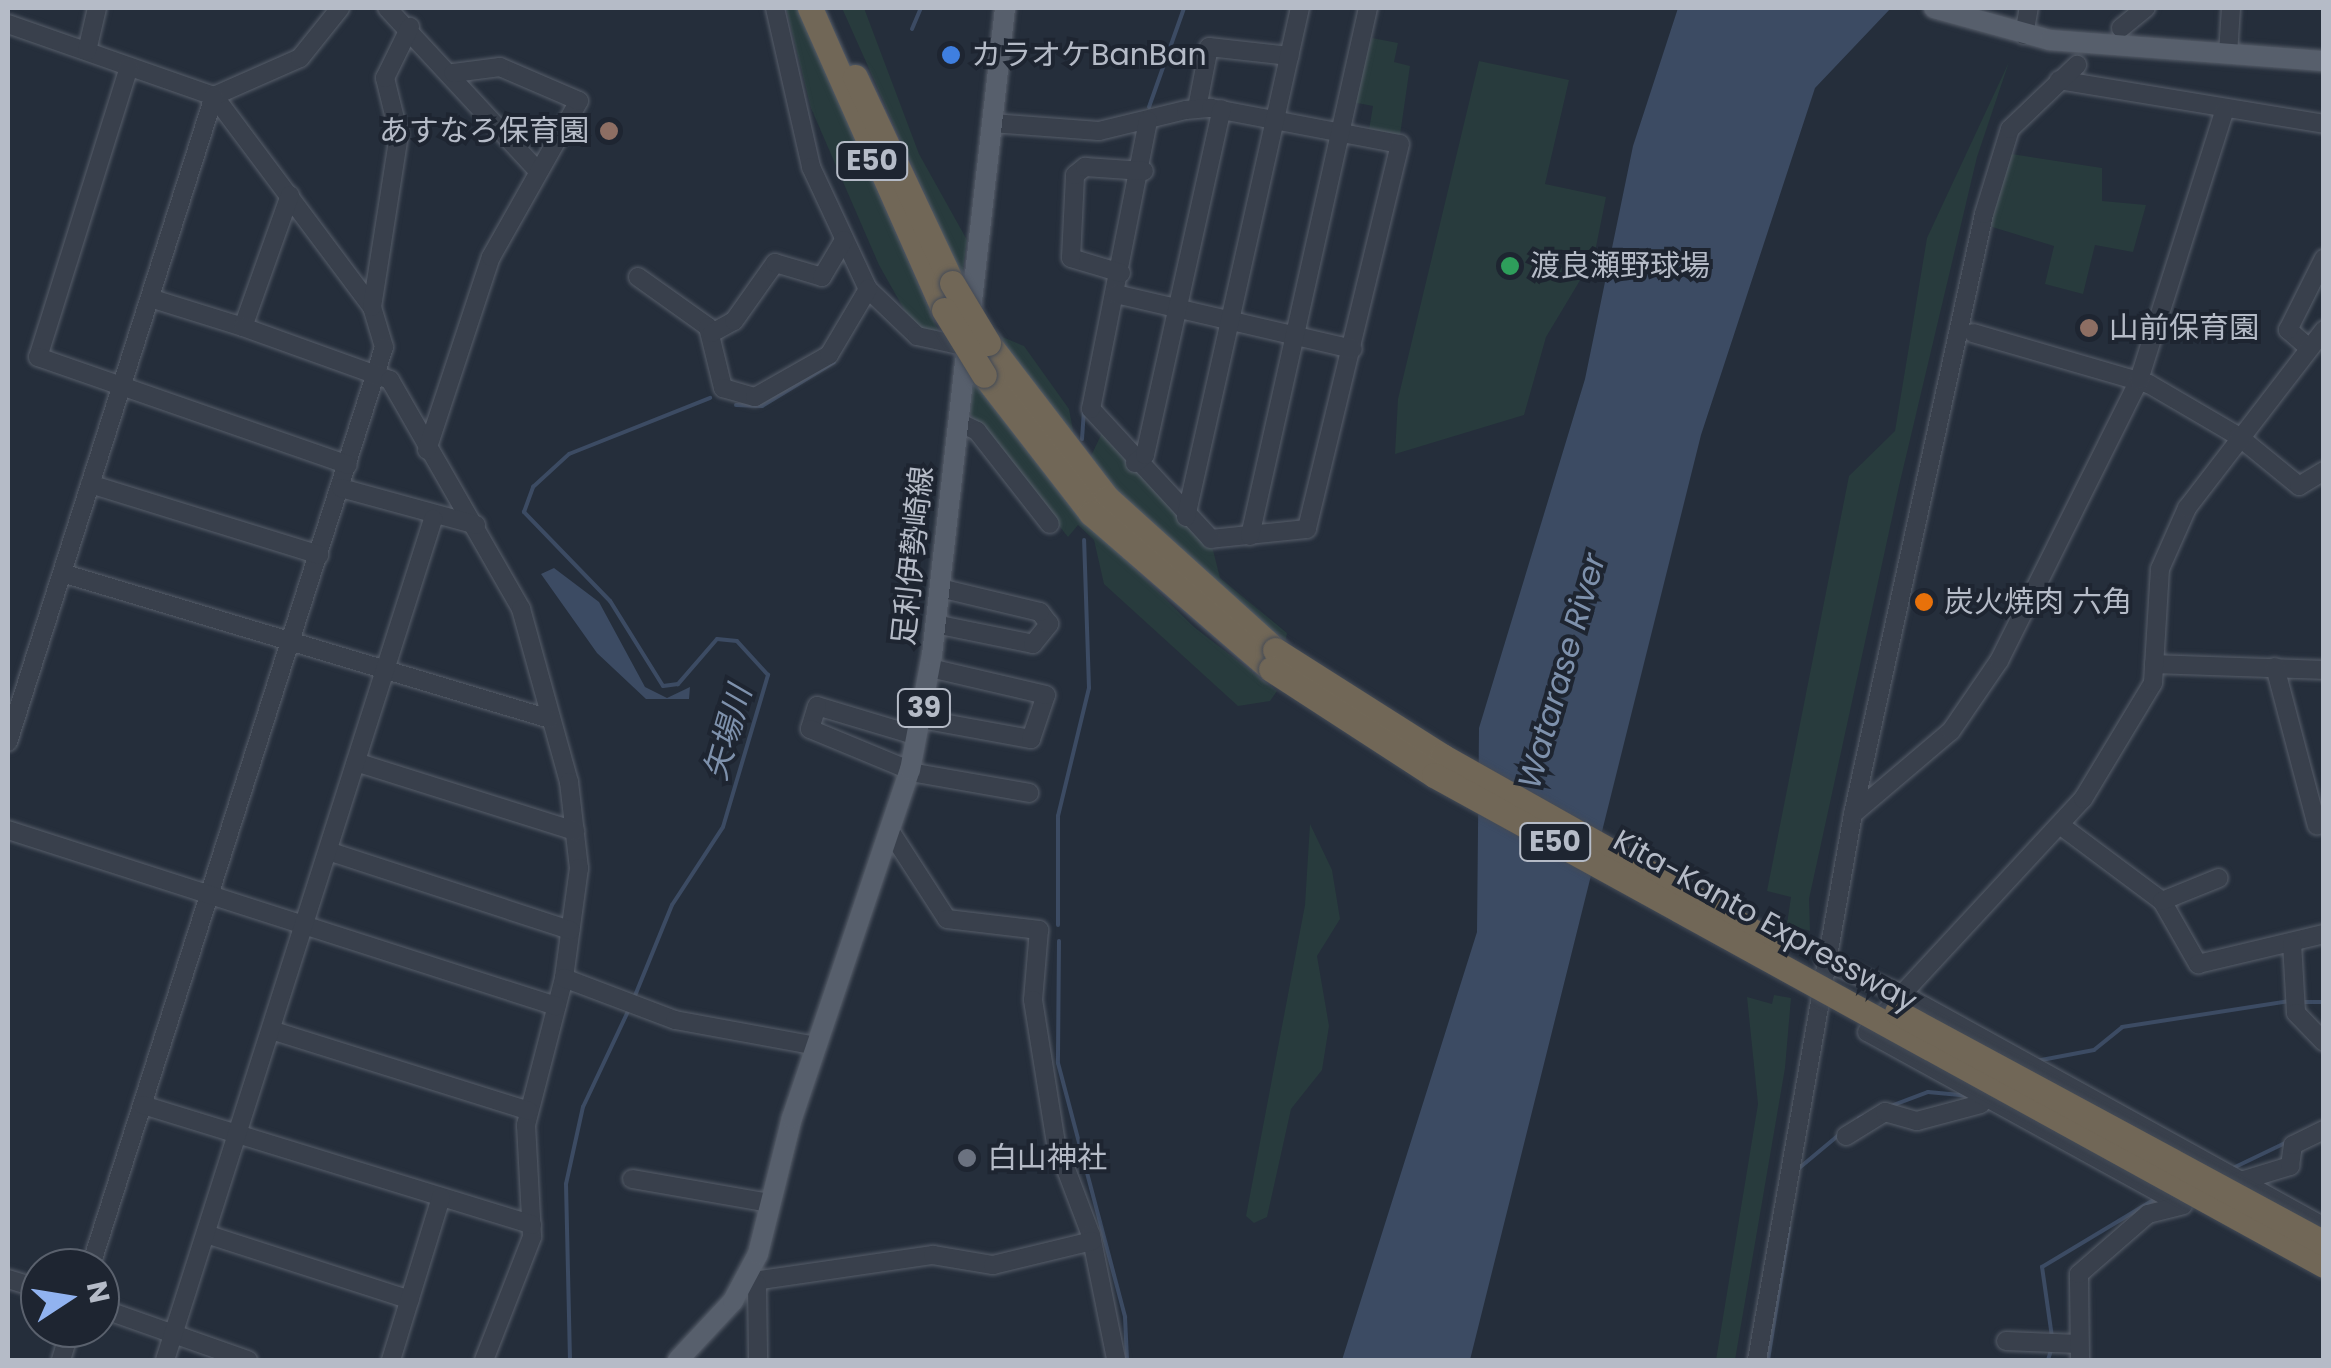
<!DOCTYPE html>
<meta charset="utf-8">
<style>
body{margin:0}
#map{position:relative;width:2331px;height:1368px;overflow:hidden;background:#252e3b;font-family:Poppins,"Noto Sans JP",sans-serif}
div>[style]{position:absolute}
[style*='--x']{left:calc(var(--x)*1px);top:calc(var(--y)*1px);width:calc(var(--w)*1px);rotate:calc(var(--a)*1deg)}
.green>*{inset:0;background:#283b3d}
.water>*{inset:0;background:#3c4b63}
.stream>*{height:4px;margin:-2px;padding:0 2px;transform-origin:2px;border-radius:2px;background:#3c4b63}
.roads{filter:drop-shadow(0 0 2px #575e6a) drop-shadow(0 0 2px #575e6a)}
.minor>*{height:18px;margin:-9px;padding:0 9px;transform-origin:9px;border-radius:9px;background:#39404c}
.major>*{height:20px;margin:-10px;padding:0 10px;transform-origin:10px;border-radius:10px;background:#575f6c}
.highway>*{height:25px;margin:-12.5px;padding:0 12.5px;transform-origin:12.5px;border-radius:12.5px;background:#716757}
.bridges{filter:drop-shadow(0 0 2px #444b57) drop-shadow(0 0 2px #444b57)}
.highway-bridge>*{height:25px;margin:-12.5px;padding:0 12.5px;transform-origin:12.5px;border-radius:12.5px;background:#716757}
.dots>*{width:28px;height:28px;translate:-50% -50%;box-sizing:border-box;border:5px solid #1e2531;border-radius:50%}
span{translate:-50% -50%;white-space:nowrap;text-align:center;line-height:1.15;-webkit-text-stroke:8px #1e2531;paint-order:stroke}
.shield-label span{padding:2px 8px;background:#1e2531;border:2px solid;border-radius:8px;-webkit-text-stroke-width:0}
.shield-label{font-size:28px;color:#b5bbc7;font-weight:700}
.poi-label{font-size:30px;color:#b5bbc7}
.left{translate:0 -50%;text-align:left}
.right{translate:-100% -50%;text-align:right}
.street-label{font-size:30px;color:#b5bbc7}
.water-label{font-size:32px;color:#7e91ac;font-style:italic}
.frame{position:absolute;inset:0;border:10px solid #b5bbc7;pointer-events:none}
.north{position:absolute;left:20px;top:1248px;width:100px;height:100px;box-sizing:border-box;background:#1e2531;border:2px solid #5a616d;border-radius:50%;rotate:78deg;font-size:28px;font-weight:700;line-height:40px;text-align:center;color:#b5bbc7}
.north::after{content:'';display:block;margin:auto;width:35px;height:45px;background:#91b3f0;clip-path:polygon(50% 0,100% 100%,50% 72%,0 100%)}
</style>
<div id="map">
<div class="green">
<i style="clip-path:polygon(786px 8px,797px 8px,938px 330px,924px 333px,910px 320px,879px 265px,811px 108px)"></i>
<i style="clip-path:polygon(842px 8px,864px 8px,919px 154px,967px 240px,962px 277px)"></i>
<i style="clip-path:polygon(1372px 38px,1398px 43px,1394px 62px,1410px 66px,1400px 135px,1369px 130px,1373px 106px,1352px 102px)"></i>
<i style="clip-path:polygon(1479px 61px,1569px 80px,1545px 184px,1606px 197px,1594px 257px,1546px 337px,1524px 415px,1395px 454px,1398px 399px)"></i>
<i style="clip-path:polygon(2009px 62px,1977px 157px,1899px 486px,1809px 899px,1810px 931px,1787px 924px,1791px 897px,1767px 891px,1849px 476px,1895px 431px,1927px 238px)"></i>
<i style="clip-path:polygon(2005px 153px,2102px 168px,2102px 201px,2146px 205px,2133px 252px,2095px 245px,2083px 294px,2045px 284px,2054px 246px,1989px 226px)"></i>
<i style="clip-path:polygon(993px 333px,1024px 346px,1069px 409px,1075px 441px)"></i>
<i style="clip-path:polygon(973px 380px,1069px 504px,1194px 627px,1277px 691px,1270px 701px,1238px 706px,1104px 584px,1094px 540px,1078px 525px,1068px 537px,970px 414px)"></i>
<i style="clip-path:polygon(1102px 433px,1213px 550px,1220px 578px,1287px 633px,1285px 644px,1117px 491px,1090px 458px)"></i>
<i style="clip-path:polygon(1310px 824px,1332px 870px,1340px 919px,1317px 956px,1329px 1026px,1322px 1070px,1291px 1109px,1267px 1217px,1254px 1223px,1246px 1216px,1305px 905px)"></i>
<i style="clip-path:polygon(1774px 995px,1791px 998px,1785px 1068px,1735px 1360px,1716px 1360px,1758px 1104px,1747px 997px,1772px 1004px)"></i>
</div>
<div class="water">
<i style="clip-path:polygon(1678px 8px,1891px 8px,1815px 88px,1701px 435px,1470px 1360px,1342px 1360px,1477px 932px,1479px 728px,1585px 379px,1633px 146px)"></i>
<i style="clip-path:polygon(554px 568px,599px 602px,645px 687px,667px 698px,690px 687px,689px 699px,646px 699px,597px 653px,541px 574px)"></i>
</div>
<div class="stream">
<i style="--x:912;--y:29;--w:23;--a:-67"></i>
<i style="--x:1149;--y:107;--w:105;--a:-70.5"></i>
<i style="--x:736;--y:405;--w:26;--a:2"></i>
<i style="--x:762;--y:406;--w:84;--a:-31.4"></i>
<i style="--x:1082;--y:439;--w:26;--a:-86"></i>
<i style="--x:1058;--y:925;--w:109;--a:-90"></i>
<i style="--x:1058;--y:816;--w:132;--a:-76.4"></i>
<i style="--x:1089;--y:688;--w:148;--a:-91.9"></i>
<i style="--x:1059;--y:941;--w:122;--a:90.5"></i>
<i style="--x:1058;--y:1063;--w:263;--a:75.2"></i>
<i style="--x:1125;--y:1317;--w:43;--a:87.3"></i>
<i style="--x:634;--y:998;--w:100;--a:-67.8"></i>
<i style="--x:672;--y:905;--w:93;--a:-56.8"></i>
<i style="--x:723;--y:827;--w:159;--a:-73.5"></i>
<i style="--x:768;--y:675;--w:46;--a:-132.4"></i>
<i style="--x:737;--y:641;--w:20;--a:-174"></i>
<i style="--x:717;--y:639;--w:60;--a:130.9"></i>
<i style="--x:678;--y:684;--w:15;--a:172"></i>
<i style="--x:663;--y:686;--w:100;--a:-121.9"></i>
<i style="--x:610;--y:601;--w:124;--a:-134"></i>
<i style="--x:524;--y:512;--w:27;--a:-70"></i>
<i style="--x:533;--y:487;--w:49;--a:-42.5"></i>
<i style="--x:569;--y:454;--w:152;--a:-21.7"></i>
<i style="--x:2303;--y:1002;--w:21;--a:0"></i>
<i style="--x:2036;--y:1061;--w:59;--a:-10.7"></i>
<i style="--x:2094;--y:1050;--w:36;--a:-39"></i>
<i style="--x:2122;--y:1027;--w:169;--a:-8.8"></i>
<i style="--x:1859;--y:1118;--w:74;--a:-20.6"></i>
<i style="--x:1928;--y:1092;--w:43;--a:5.3"></i>
<i style="--x:1798;--y:1169;--w:55;--a:-39.8"></i>
<i style="--x:2231;--y:1169;--w:60;--a:-25.7"></i>
<i style="--x:2052;--y:1337;--w:71;--a:-98.1"></i>
<i style="--x:2042;--y:1267;--w:134;--a:-31"></i>
<i style="--x:570;--y:1360;--w:176;--a:-91.3"></i>
<i style="--x:566;--y:1184;--w:79;--a:-77.6"></i>
<i style="--x:583;--y:1107;--w:110;--a:-64.8"></i>
<i style="--x:1768;--y:1360;--w:134;--a:-81"></i>
<i style="--x:2048;--y:1360;--w:14;--a:-73"></i>
</div>
<div class="roads">
<div class="minor">
<i style="--x:387;--y:8;--w:221;--a:47.2"></i>
<i style="--x:775;--y:8;--w:163;--a:77.2"></i>
<i style="--x:811;--y:167;--w:135;--a:65"></i>
<i style="--x:868;--y:289;--w:68;--a:43.8"></i>
<i style="--x:917;--y:336;--w:52;--a:12.2"></i>
<i style="--x:8;--y:24;--w:218;--a:19.3"></i>
<i style="--x:214;--y:96;--w:264;--a:53.2"></i>
<i style="--x:372;--y:307;--w:42;--a:73.3"></i>
<i style="--x:384;--y:347;--w:967;--a:107.7"></i>
<i style="--x:2121;--y:28;--w:32;--a:-39"></i>
<i style="--x:2024;--y:35;--w:27;--a:-80"></i>
<i style="--x:87;--y:51;--w:44;--a:-76.9"></i>
<i style="--x:2228;--y:54;--w:46;--a:-86.3"></i>
<i style="--x:129;--y:67;--w:304;--a:107.4"></i>
<i style="--x:38;--y:357;--w:328;--a:19.2"></i>
<i style="--x:2059;--y:80;--w:269;--a:9.4"></i>
<i style="--x:214;--y:96;--w:94;--a:-23.8"></i>
<i style="--x:300;--y:58;--w:64;--a:-51.3"></i>
<i style="--x:1197;--y:108;--w:62;--a:-78.9"></i>
<i style="--x:1209;--y:47;--w:81;--a:6.4"></i>
<i style="--x:992;--y:123;--w:107;--a:4.3"></i>
<i style="--x:1099;--y:131;--w:89;--a:-13.6"></i>
<i style="--x:1186;--y:110;--w:25;--a:-5"></i>
<i style="--x:1211;--y:108;--w:192;--a:10.8"></i>
<i style="--x:1400;--y:144;--w:396;--a:103.6"></i>
<i style="--x:1307;--y:529;--w:97;--a:174.1"></i>
<i style="--x:1211;--y:539;--w:177;--a:-132.7"></i>
<i style="--x:1091;--y:409;--w:294;--a:-78.8"></i>
<i style="--x:1121;--y:273;--w:52;--a:-163.3"></i>
<i style="--x:1071;--y:258;--w:83;--a:-87.2"></i>
<i style="--x:1075;--y:175;--w:13;--a:-39"></i>
<i style="--x:1085;--y:167;--w:59;--a:3.9"></i>
<i style="--x:638;--y:277;--w:86;--a:35.5"></i>
<i style="--x:708;--y:327;--w:63;--a:76.2"></i>
<i style="--x:723;--y:388;--w:33;--a:16"></i>
<i style="--x:755;--y:397;--w:85;--a:-29.6"></i>
<i style="--x:829;--y:355;--w:77;--a:-59.4"></i>
<i style="--x:1116;--y:294;--w:243;--a:13.1"></i>
<i style="--x:150;--y:298;--w:97;--a:17.3"></i>
<i style="--x:243;--y:327;--w:140;--a:-70.4"></i>
<i style="--x:372;--y:307;--w:174;--a:-81.1"></i>
<i style="--x:399;--y:135;--w:59;--a:-103.8"></i>
<i style="--x:385;--y:78;--w:57;--a:-63.9"></i>
<i style="--x:243;--y:327;--w:156;--a:19.8"></i>
<i style="--x:390;--y:380;--w:264;--a:60.2"></i>
<i style="--x:521;--y:609;--w:180;--a:74.5"></i>
<i style="--x:569;--y:782;--w:87;--a:83.4"></i>
<i style="--x:579;--y:868;--w:111;--a:97.8"></i>
<i style="--x:564;--y:978;--w:152;--a:104.5"></i>
<i style="--x:526;--y:1125;--w:112;--a:86.9"></i>
<i style="--x:532;--y:1237;--w:132;--a:111.3"></i>
<i style="--x:712;--y:333;--w:25;--a:-29"></i>
<i style="--x:734;--y:321;--w:71;--a:-54.7"></i>
<i style="--x:775;--y:263;--w:49;--a:16.6"></i>
<i style="--x:822;--y:277;--w:43;--a:-59.3"></i>
<i style="--x:1973;--y:333;--w:183;--a:16.2"></i>
<i style="--x:2149;--y:384;--w:103;--a:30.3"></i>
<i style="--x:2238;--y:436;--w:79;--a:39.3"></i>
<i style="--x:2299;--y:486;--w:29;--a:-31"></i>
<i style="--x:2309;--y:348;--w:28;--a:-139"></i>
<i style="--x:2288;--y:330;--w:80;--a:-63.4"></i>
<i style="--x:958;--y:422;--w:21;--a:25"></i>
<i style="--x:977;--y:431;--w:118;--a:51.9"></i>
<i style="--x:427;--y:450;--w:203;--a:-71.7"></i>
<i style="--x:491;--y:257;--w:179;--a:-60.6"></i>
<i style="--x:579;--y:101;--w:86;--a:-156.7"></i>
<i style="--x:500;--y:67;--w:47;--a:172.7"></i>
<i style="--x:1135;--y:463;--w:13;--a:-39"></i>
<i style="--x:1145;--y:455;--w:354;--a:-77.5"></i>
<i style="--x:90;--y:484;--w:240;--a:17.2"></i>
<i style="--x:341;--y:488;--w:140;--a:15.3"></i>
<i style="--x:1186;--y:517;--w:522;--a:-77.38"></i>
<i style="--x:1250;--y:536;--w:541;--a:-77.4"></i>
<i style="--x:62;--y:573;--w:509;--a:16.66"></i>
<i style="--x:935;--y:624;--w:100;--a:11.5"></i>
<i style="--x:1033;--y:644;--w:26;--a:-51"></i>
<i style="--x:1049;--y:624;--w:15;--a:-127"></i>
<i style="--x:1040;--y:612;--w:103;--a:-166.5"></i>
<i style="--x:2154;--y:664;--w:170;--a:2"></i>
<i style="--x:2275;--y:667;--w:164;--a:75.2"></i>
<i style="--x:921;--y:719;--w:112;--a:10.3"></i>
<i style="--x:1031;--y:739;--w:46;--a:-71.2"></i>
<i style="--x:1046;--y:695;--w:119;--a:-166.9"></i>
<i style="--x:917;--y:736;--w:104;--a:-163.3"></i>
<i style="--x:817;--y:706;--w:24;--a:107"></i>
<i style="--x:810;--y:729;--w:115;--a:22.5"></i>
<i style="--x:916;--y:773;--w:115;--a:10"></i>
<i style="--x:8;--y:742;--w:678;--a:-72.31"></i>
<i style="--x:356;--y:762;--w:230;--a:17.5"></i>
<i style="--x:1853;--y:814;--w:128;--a:-40.3"></i>
<i style="--x:1951;--y:731;--w:85;--a:-55.6"></i>
<i style="--x:1999;--y:661;--w:314;--a:-63.5"></i>
<i style="--x:2139;--y:380;--w:281;--a:-72.4"></i>
<i style="--x:2064;--y:828;--w:122;--a:36.7"></i>
<i style="--x:2162;--y:901;--w:73;--a:60.3"></i>
<i style="--x:2198;--y:964;--w:130;--a:-13.4"></i>
<i style="--x:8;--y:830;--w:576;--a:17.81"></i>
<i style="--x:892;--y:834;--w:101;--a:57.1"></i>
<i style="--x:947;--y:919;--w:93;--a:6.8"></i>
<i style="--x:1039;--y:930;--w:70;--a:94.9"></i>
<i style="--x:1033;--y:1000;--w:145;--a:80.9"></i>
<i style="--x:1056;--y:1143;--w:98;--a:69.2"></i>
<i style="--x:1091;--y:1235;--w:126;--a:78.6"></i>
<i style="--x:328;--y:851;--w:255;--a:18.1"></i>
<i style="--x:2162;--y:901;--w:61;--a:-22"></i>
<i style="--x:2292;--y:943;--w:70;--a:86.7"></i>
<i style="--x:2296;--y:1013;--w:40;--a:46"></i>
<i style="--x:1825;--y:962;--w:86;--a:22.7"></i>
<i style="--x:1904;--y:995;--w:480;--a:28.9"></i>
<i style="--x:564;--y:978;--w:119;--a:20.7"></i>
<i style="--x:675;--y:1020;--w:144;--a:10.4"></i>
<i style="--x:271;--y:1030;--w:270;--a:17.4"></i>
<i style="--x:143;--y:1105;--w:407;--a:17.1"></i>
<i style="--x:1846;--y:1136;--w:46;--a:-31.6"></i>
<i style="--x:1885;--y:1112;--w:33;--a:16"></i>
<i style="--x:1917;--y:1121;--w:66;--a:-14.9"></i>
<i style="--x:632;--y:1179;--w:140;--a:9.9"></i>
<i style="--x:2234;--y:1183;--w:59;--a:-16.9"></i>
<i style="--x:2290;--y:1166;--w:21;--a:-82"></i>
<i style="--x:2293;--y:1145;--w:34;--a:-26"></i>
<i style="--x:2182;--y:1205;--w:359;--a:-151.2"></i>
<i style="--x:1867;--y:1032;--w:318;--a:-47.2"></i>
<i style="--x:2083;--y:799;--w:135;--a:-58.9"></i>
<i style="--x:2153;--y:683;--w:114;--a:-86.5"></i>
<i style="--x:2160;--y:569;--w:67;--a:-66.1"></i>
<i style="--x:2187;--y:508;--w:225;--a:-52.4"></i>
<i style="--x:206;--y:1234;--w:214;--a:17.9"></i>
<i style="--x:8;--y:1279;--w:34;--a:17"></i>
<i style="--x:747;--y:1282;--w:188;--a:-8.3"></i>
<i style="--x:933;--y:1255;--w:61;--a:9.5"></i>
<i style="--x:993;--y:1265;--w:102;--a:-13.6"></i>
<i style="--x:757;--y:1284;--w:76;--a:89.2"></i>
<i style="--x:100;--y:1308;--w:157;--a:19.4"></i>
<i style="--x:2006;--y:1341;--w:72;--a:2.4"></i>
<i style="--x:61;--y:1360;--w:34;--a:-73"></i>
<i style="--x:165;--y:1360;--w:883;--a:-72.32"></i>
<i style="--x:391;--y:1360;--w:170;--a:-72.9"></i>
<i style="--x:1757;--y:1360;--w:554;--a:-80.03"></i>
<i style="--x:1853;--y:814;--w:614;--a:-77.68"></i>
<i style="--x:1984;--y:214;--w:89;--a:-73"></i>
<i style="--x:2010;--y:129;--w:93;--a:-43.7"></i>
<i style="--x:2080;--y:1360;--w:86;--a:-90.7"></i>
<i style="--x:2079;--y:1274;--w:91;--a:-41"></i>
<i style="--x:2148;--y:1214;--w:36;--a:-14"></i>
</div>
<div class="major">
<i style="--x:1934;--y:8;--w:120;--a:15.4"></i>
<i style="--x:2050;--y:40;--w:275;--a:4.4"></i>
<i style="--x:678;--y:1360;--w:81;--a:-47"></i>
<i style="--x:733;--y:1301;--w:53;--a:-62"></i>
<i style="--x:758;--y:1254;--w:140;--a:-76"></i>
<i style="--x:792;--y:1118;--w:367;--a:-71.3"></i>
<i style="--x:910;--y:770;--w:117;--a:-79.2"></i>
<i style="--x:932;--y:655;--w:651;--a:-83.56"></i>
</div>
<div class="highway">
<i style="--x:810;--y:8;--w:330;--a:66.1"></i>
<i style="--x:855;--y:77;--w:228;--a:64.8"></i>
<i style="--x:988;--y:343;--w:195;--a:52.5"></i>
<i style="--x:1107;--y:498;--w:227;--a:42.1"></i>
<i style="--x:984;--y:375;--w:175;--a:52.2"></i>
<i style="--x:1091;--y:513;--w:238;--a:40.9"></i>
</div>
</div>
<div class="bridges">
<div class="highway-bridge">
<i style="--x:952;--y:283;--w:70;--a:59"></i>
<i style="--x:944;--y:310;--w:76;--a:58.4"></i>
<i style="--x:1275;--y:650;--w:198;--a:32.4"></i>
<i style="--x:1442;--y:756;--w:382;--a:29.4"></i>
<i style="--x:1271;--y:669;--w:194;--a:33"></i>
<i style="--x:1434;--y:775;--w:1016;--a:28.84"></i>
<i style="--x:1897;--y:1012;--w:485;--a:28.4"></i>
</div>
</div>
<div class="dots">
<i style="left:951px;top:55px;background:#3f7fe0"></i>
<i style="left:609px;top:131px;background:#8d6e63"></i>
<i style="left:1510px;top:266px;background:#2e9e5b"></i>
<i style="left:2089px;top:328px;background:#8d6e63"></i>
<i style="left:1924px;top:602px;background:#e8710a"></i>
<i style="left:967px;top:1158px;background:#6b7280"></i>
</div>
<div class="shield-label">
<span style="left:872px;top:161px">E50</span>
<span style="left:924px;top:708px">39</span>
<span style="left:1555px;top:842px">E50</span>
</div>
<div class="poi-label">
<span class="left" style="left:971px;top:55px">カラオケBanBan</span>
<span class="right" style="left:589px;top:131px">あすなろ保育園</span>
<span class="left" style="left:1530px;top:266px">渡良瀬野球場</span>
<span class="left" style="left:2109px;top:328px">山前保育園</span>
<span class="left" style="left:1944px;top:602px">炭火焼肉 六角</span>
<span class="left" style="left:987px;top:1158px">白山神社</span>
</div>
<div class="street-label">
<span style="left:913px;top:556px;rotate:-84deg">足利伊勢崎線</span>
<span style="left:1765px;top:921px;rotate:29deg">Kita-Kanto Expressway</span>
</div>
<div class="water-label">
<span style="left:1562px;top:671px;rotate:-74deg">Watarase River</span>
<span style="left:728px;top:733px;rotate:-74deg">矢場川</span>
</div>
<div class="frame"></div>
<div class="north">N</div>
</div>
